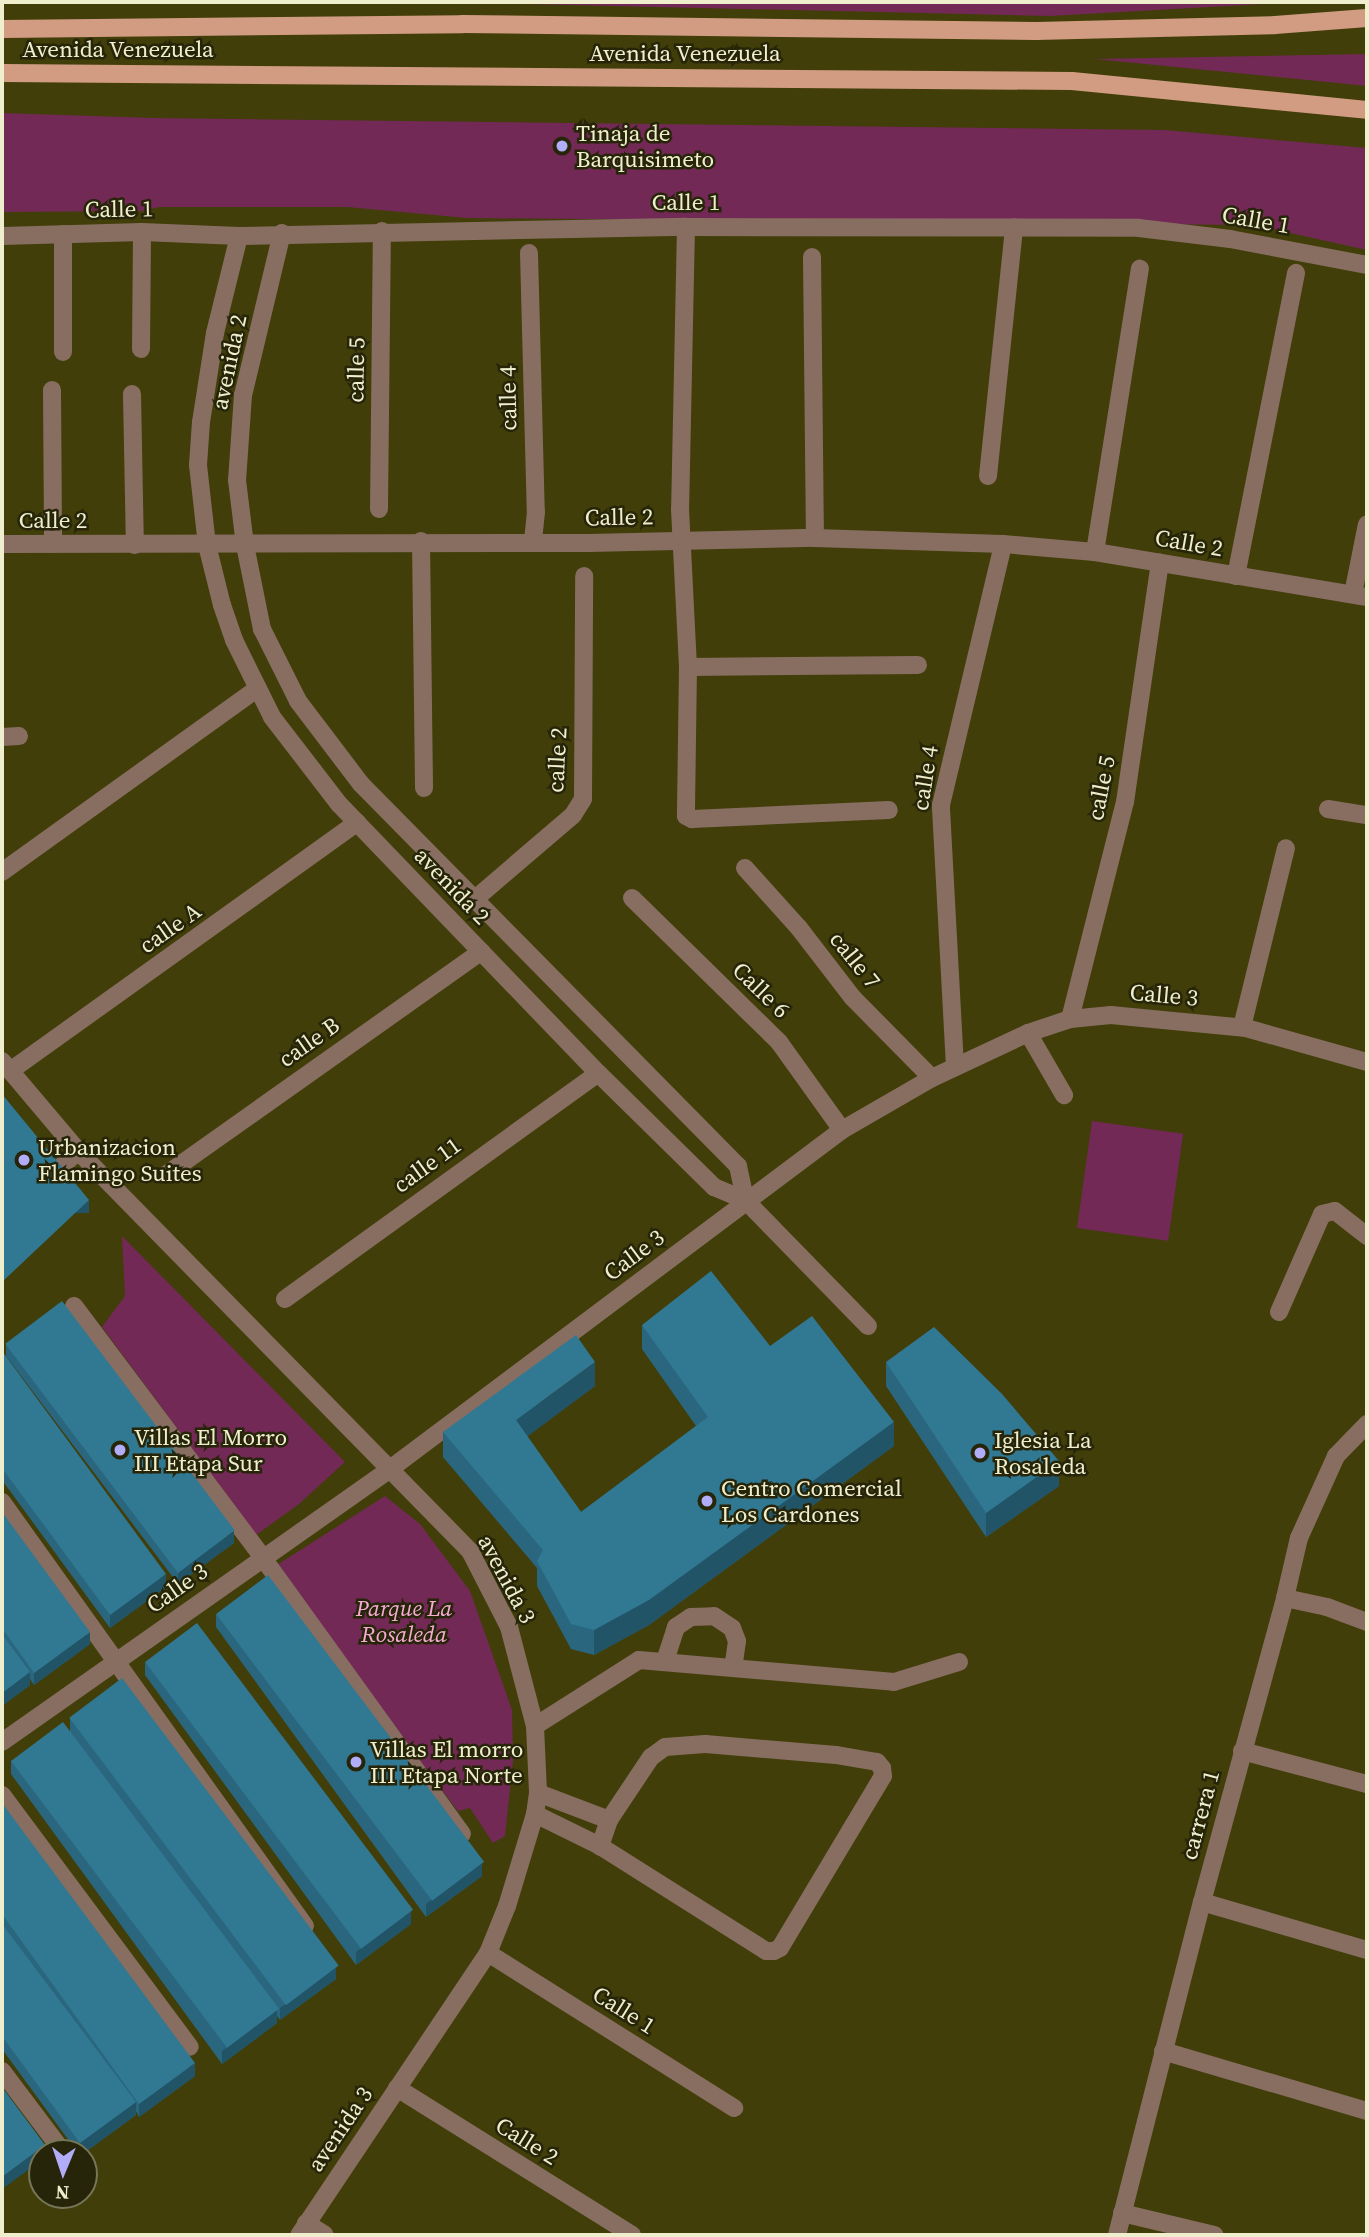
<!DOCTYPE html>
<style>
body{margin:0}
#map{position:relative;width:1369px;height:2237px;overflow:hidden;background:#413e0a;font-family:"Source Serif 4",serif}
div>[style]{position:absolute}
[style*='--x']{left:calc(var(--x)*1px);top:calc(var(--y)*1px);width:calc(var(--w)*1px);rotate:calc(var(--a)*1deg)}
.green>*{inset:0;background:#732955;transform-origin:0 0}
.minor>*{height:18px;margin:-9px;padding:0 9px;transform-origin:9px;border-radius:9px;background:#886e61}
.major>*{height:18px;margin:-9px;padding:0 9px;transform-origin:9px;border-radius:9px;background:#d29c83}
.wall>*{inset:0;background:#2a677e}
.shaded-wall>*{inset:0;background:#225467;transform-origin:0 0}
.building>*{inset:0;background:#317893;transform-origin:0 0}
.dots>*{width:19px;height:19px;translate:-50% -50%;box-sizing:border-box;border:4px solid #262509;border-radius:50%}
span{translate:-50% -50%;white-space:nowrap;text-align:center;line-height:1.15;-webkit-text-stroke:5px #262509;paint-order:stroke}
.street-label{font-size:23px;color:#efefce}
.poi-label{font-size:23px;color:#efefce}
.left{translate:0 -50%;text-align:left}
.park-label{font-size:23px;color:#f6abd3;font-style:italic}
.frame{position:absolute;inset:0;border:4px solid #efefce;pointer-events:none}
.north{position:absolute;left:28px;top:2139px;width:70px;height:70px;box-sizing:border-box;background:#262509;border:2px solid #767658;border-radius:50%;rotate:182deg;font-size:19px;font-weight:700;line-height:28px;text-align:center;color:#efefce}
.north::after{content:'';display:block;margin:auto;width:24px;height:32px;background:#b2adf9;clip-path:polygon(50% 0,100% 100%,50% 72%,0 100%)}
</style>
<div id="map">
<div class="green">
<i style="clip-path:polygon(444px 2px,1300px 2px,1050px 16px)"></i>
<i style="clip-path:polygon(1367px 54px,1367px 86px,1095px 59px)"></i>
<i style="clip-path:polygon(2px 113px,153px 118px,1164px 130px,1367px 148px,1367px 250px,1254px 225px,467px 218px,347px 207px,159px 207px,142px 211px,2px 212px)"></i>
<i style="left:1092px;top:1121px;width:92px;height:108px;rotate:8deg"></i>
<i style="clip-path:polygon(122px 1236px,345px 1462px,299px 1504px,256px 1535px,102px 1327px,125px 1296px)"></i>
<i style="clip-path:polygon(385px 1496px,420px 1524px,470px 1591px,512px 1710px,513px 1761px,505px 1836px,493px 1843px,470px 1808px,458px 1811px,361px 1683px,277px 1565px)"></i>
</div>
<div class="minor">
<i style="--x:686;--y:227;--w:282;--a:91.2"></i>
<i style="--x:680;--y:509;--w:158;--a:87.1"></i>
<i style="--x:688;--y:667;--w:149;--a:90.8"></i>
<i style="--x:686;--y:816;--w:7;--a:27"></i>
<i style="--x:692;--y:819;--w:197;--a:-2.6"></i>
<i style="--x:282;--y:233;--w:167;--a:103.5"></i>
<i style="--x:243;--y:395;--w:85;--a:94"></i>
<i style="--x:237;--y:480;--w:65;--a:83"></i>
<i style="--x:245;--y:545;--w:86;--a:78.6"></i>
<i style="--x:262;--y:629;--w:80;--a:63.4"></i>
<i style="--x:298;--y:701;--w:104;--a:52.8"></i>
<i style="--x:361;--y:784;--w:537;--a:45.38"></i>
<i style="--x:738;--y:1166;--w:35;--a:78"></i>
<i style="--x:745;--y:1200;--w:176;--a:45.7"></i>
<i style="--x:63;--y:234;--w:118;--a:90"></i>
<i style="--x:2;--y:236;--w:140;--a:-1.6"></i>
<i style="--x:142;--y:232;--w:97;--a:2.4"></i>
<i style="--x:239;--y:236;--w:447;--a:-1.2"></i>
<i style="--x:686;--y:227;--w:453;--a:0.1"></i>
<i style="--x:1139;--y:228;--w:92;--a:6.9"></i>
<i style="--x:1230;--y:239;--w:139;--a:10.7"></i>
<i style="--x:239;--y:236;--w:100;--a:103.9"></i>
<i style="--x:215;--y:333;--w:90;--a:98.9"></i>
<i style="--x:201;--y:422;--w:43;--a:94"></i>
<i style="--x:198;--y:465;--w:81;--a:83.6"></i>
<i style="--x:207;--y:545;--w:62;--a:76"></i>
<i style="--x:222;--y:605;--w:37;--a:71"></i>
<i style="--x:234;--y:640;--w:86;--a:63.7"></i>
<i style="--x:272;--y:717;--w:110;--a:52.4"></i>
<i style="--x:339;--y:804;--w:373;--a:46.1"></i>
<i style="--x:598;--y:1073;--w:163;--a:44.5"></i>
<i style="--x:714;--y:1187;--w:34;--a:23"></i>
<i style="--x:529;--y:253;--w:259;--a:88.5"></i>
<i style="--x:536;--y:512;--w:31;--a:96"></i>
<i style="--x:812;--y:257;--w:281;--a:89.4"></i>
<i style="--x:141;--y:349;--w:117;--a:-89.5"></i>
<i style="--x:52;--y:390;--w:154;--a:89.6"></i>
<i style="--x:132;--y:394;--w:151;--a:88.9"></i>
<i style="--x:988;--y:476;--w:250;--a:-84"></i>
<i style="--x:379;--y:509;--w:278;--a:-89.4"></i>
<i style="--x:421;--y:541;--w:247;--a:89.3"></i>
<i style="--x:2;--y:544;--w:587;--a:-0.1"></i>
<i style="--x:589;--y:543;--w:226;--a:-1.3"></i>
<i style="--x:815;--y:538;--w:188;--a:1.8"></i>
<i style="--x:1003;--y:544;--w:92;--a:5"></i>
<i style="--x:1095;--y:552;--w:276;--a:9.4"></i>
<i style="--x:1095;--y:552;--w:287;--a:-81"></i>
<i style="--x:1236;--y:576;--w:309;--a:-78.8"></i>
<i style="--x:1353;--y:594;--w:71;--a:-78.7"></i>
<i style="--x:688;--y:667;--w:230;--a:-0.5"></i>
<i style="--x:2;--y:737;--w:17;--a:-3"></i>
<i style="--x:1328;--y:809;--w:39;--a:9"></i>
<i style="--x:745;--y:868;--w:81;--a:48"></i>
<i style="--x:799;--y:928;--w:88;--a:52.4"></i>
<i style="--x:853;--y:998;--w:112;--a:45.4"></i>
<i style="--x:2;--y:872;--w:315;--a:-35.7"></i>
<i style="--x:632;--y:898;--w:206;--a:44.4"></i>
<i style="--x:779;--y:1042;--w:108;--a:54.4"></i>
<i style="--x:475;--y:899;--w:129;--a:-40.6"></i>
<i style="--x:573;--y:815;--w:19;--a:-58"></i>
<i style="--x:583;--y:799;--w:223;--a:-89.7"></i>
<i style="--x:1070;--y:1019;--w:224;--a:-75.8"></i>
<i style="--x:1125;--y:802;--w:242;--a:-81.7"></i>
<i style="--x:1242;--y:1027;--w:184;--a:-76.2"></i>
<i style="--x:1028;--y:1033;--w:72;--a:59.9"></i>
<i style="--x:2;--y:1061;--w:118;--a:49.8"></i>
<i style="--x:78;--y:1151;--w:560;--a:45.58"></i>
<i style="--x:470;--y:1551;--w:85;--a:62.8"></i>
<i style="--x:509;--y:1627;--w:102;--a:75.3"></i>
<i style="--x:535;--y:1726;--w:67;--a:87.4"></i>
<i style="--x:538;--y:1793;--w:21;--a:98"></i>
<i style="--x:535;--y:1814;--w:96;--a:106.9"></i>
<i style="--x:507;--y:1906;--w:51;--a:112"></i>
<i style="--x:488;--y:1953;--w:339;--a:123.8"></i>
<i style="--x:955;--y:1067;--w:262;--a:-93.1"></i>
<i style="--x:941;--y:805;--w:268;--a:-76.6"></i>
<i style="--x:10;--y:1071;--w:427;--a:-35.6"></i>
<i style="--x:167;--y:1174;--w:385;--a:-35.3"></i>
<i style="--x:46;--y:1181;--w:44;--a:-43.2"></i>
<i style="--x:285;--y:1299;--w:386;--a:-35.8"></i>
<i style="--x:74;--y:1306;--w:315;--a:53.1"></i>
<i style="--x:263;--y:1558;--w:340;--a:54.2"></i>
<i style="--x:1279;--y:1312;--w:107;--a:-66.3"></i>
<i style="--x:1322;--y:1214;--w:13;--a:-13"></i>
<i style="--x:1335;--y:1211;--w:41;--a:38"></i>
<i style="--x:2;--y:1502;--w:521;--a:54.45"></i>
<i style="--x:1285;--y:1598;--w:43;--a:12.1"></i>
<i style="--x:1327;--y:1607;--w:43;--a:20.6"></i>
<i style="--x:665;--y:1661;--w:36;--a:-72"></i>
<i style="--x:676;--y:1627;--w:18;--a:-34"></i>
<i style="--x:691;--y:1617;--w:23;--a:-2"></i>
<i style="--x:714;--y:1616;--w:22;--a:34"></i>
<i style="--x:732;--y:1628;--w:14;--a:69"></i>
<i style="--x:737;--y:1641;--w:27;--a:98"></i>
<i style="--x:535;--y:1726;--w:123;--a:-32.4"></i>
<i style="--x:639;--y:1660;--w:256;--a:4.9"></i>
<i style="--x:894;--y:1682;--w:68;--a:-17.1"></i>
<i style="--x:2;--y:1742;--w:474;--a:-35.1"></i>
<i style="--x:390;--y:1469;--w:565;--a:-36.87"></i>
<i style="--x:842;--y:1130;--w:104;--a:-30"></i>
<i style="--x:932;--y:1078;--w:106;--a:-25.1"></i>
<i style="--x:1028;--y:1033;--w:44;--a:-18.4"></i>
<i style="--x:1070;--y:1019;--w:41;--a:-5.6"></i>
<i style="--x:1111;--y:1015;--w:136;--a:5.5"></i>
<i style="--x:1246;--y:1028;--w:126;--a:15.7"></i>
<i style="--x:1242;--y:1751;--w:129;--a:14.8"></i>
<i style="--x:538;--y:1793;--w:76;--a:20.8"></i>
<i style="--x:2;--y:1795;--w:314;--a:53.3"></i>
<i style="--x:535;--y:1814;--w:72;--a:26.2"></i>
<i style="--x:600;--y:1846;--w:196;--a:32.3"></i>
<i style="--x:766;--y:1951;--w:8;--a:0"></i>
<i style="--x:774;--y:1951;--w:7;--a:-27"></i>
<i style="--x:780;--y:1948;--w:200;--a:-59.1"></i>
<i style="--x:883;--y:1776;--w:8;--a:-97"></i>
<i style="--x:882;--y:1768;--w:8;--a:-130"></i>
<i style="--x:877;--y:1762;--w:42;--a:-170.3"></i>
<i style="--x:836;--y:1755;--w:131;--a:-175.2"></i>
<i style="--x:705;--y:1744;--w:40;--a:175.7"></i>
<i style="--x:665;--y:1747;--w:17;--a:144"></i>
<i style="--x:651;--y:1757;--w:76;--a:123.7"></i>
<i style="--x:609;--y:1820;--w:28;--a:109"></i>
<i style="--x:1202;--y:1902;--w:172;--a:16.2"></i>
<i style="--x:488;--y:1953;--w:291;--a:32.2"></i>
<i style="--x:1163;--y:2051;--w:213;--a:16.4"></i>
<i style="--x:2;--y:2071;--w:91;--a:53"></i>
<i style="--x:397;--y:2088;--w:277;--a:32"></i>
<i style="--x:1122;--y:2213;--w:95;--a:13.4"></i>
<i style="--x:306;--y:2223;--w:22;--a:32"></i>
<i style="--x:1117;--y:2235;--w:344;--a:-75.7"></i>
<i style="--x:1202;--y:1902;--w:315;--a:-74.7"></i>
<i style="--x:1285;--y:1598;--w:62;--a:-76.9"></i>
<i style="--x:1299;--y:1538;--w:90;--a:-65.7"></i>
<i style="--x:1336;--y:1456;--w:45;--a:-45.9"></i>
</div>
<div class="major">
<i style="--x:2;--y:29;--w:460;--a:-0.6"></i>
<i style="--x:462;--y:24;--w:574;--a:0.7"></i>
<i style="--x:1036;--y:31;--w:239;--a:-1.4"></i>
<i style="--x:1275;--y:25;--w:92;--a:-4.4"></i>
<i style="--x:2;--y:73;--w:1070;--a:0.43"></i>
<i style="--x:1072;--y:81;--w:296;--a:5.6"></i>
</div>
<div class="wall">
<i style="clip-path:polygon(642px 1325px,770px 1346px,894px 1446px,649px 1625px,594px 1655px,571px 1649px,537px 1586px,537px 1568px,443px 1457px,443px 1432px,595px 1386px,527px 1436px,581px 1512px,696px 1426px,642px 1349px)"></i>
<i style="clip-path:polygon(6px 1344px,234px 1543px,178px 1584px,6px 1356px)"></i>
<i style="clip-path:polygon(2px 1351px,166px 1587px,110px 1628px,2px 1480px)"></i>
<i style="clip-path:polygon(886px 1362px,1059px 1486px,986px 1537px,886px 1386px)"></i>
<i style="clip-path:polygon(2px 1512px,90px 1644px,34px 1685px,30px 1679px,30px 1685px,2px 1706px)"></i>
<i style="clip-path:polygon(216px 1614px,482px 1876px,426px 1917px,216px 1627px)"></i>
<i style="clip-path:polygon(145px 1662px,411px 1924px,356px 1965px,145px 1675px)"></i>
<i style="clip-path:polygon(70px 1718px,336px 1979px,280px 2020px,277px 2016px,277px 2023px,222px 2064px,11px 1774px,11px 1761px,70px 1731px)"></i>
<i style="clip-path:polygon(2px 1803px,195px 2076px,139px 2117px,136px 2111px,136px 2115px,84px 2153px,78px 2153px,2px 2049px)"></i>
</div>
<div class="shaded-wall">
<i style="left:89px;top:1200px;width:13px;height:120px;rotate:90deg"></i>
<i style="clip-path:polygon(595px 1362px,595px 1386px,516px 1445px,516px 1420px)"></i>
<i style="clip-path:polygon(894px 1422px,894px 1446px,649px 1625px,594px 1655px,594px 1630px)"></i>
<i style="clip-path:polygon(1059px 1461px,1059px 1486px,986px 1537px,986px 1513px)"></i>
<i style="clip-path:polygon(234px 1531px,234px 1543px,178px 1584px,178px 1571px)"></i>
<i style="clip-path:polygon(166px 1574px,166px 1587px,110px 1628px,110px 1615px)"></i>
<i style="clip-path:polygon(90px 1632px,90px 1644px,34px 1685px,34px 1673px)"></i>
<i style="clip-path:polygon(30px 1672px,30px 1685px,2px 1706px,2px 1693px)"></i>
<i style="clip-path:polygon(482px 1863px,482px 1876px,426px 1917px,426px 1904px)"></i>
<i style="clip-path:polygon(411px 1911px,411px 1924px,356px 1965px,356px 1952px)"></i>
<i style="clip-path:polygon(336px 1967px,336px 1979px,280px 2020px,280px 2008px)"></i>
<i style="clip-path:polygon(277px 2010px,277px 2023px,222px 2064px,222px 2051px)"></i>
<i style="clip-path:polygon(195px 2063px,195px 2076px,139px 2117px,139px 2104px)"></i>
<i style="clip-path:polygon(136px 2102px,136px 2115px,84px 2153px,80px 2153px,80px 2143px)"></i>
<i style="clip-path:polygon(45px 2145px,45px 2153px,42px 2153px,42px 2160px,2px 2189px,2px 2177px)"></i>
</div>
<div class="building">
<i style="clip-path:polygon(2px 1094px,89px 1200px,2px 1282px)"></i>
<i style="clip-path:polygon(711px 1271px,770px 1346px,812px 1316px,894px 1422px,649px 1600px,594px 1630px,571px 1624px,537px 1561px,543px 1550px,443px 1432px,576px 1335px,595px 1362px,516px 1420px,581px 1512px,708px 1417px,642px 1325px)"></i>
<i style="left:62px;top:1301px;width:287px;height:71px;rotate:53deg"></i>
<i style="clip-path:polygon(934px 1327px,1002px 1394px,1059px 1461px,986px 1513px,886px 1362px)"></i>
<i style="clip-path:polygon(2px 1351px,166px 1574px,110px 1615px,2px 1468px)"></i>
<i style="clip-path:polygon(2px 1512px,90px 1632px,34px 1673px,2px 1628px)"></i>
<i style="left:268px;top:1575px;width:359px;height:65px;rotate:53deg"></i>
<i style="left:197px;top:1623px;width:359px;height:65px;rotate:53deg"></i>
<i style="clip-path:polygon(2px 1634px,30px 1672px,2px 1693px)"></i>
<i style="left:122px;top:1678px;width:360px;height:66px;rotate:53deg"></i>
<i style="left:63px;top:1722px;width:359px;height:65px;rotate:53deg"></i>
<i style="clip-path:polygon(2px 1803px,195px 2063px,139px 2104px,2px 1914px)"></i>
<i style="clip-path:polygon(2px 1924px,136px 2102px,80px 2143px,2px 2036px)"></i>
<i style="clip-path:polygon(2px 2087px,45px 2145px,2px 2177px)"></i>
</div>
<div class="dots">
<i style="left:562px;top:146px;background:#b2adf9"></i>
<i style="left:24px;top:1160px;background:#b2adf9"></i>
<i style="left:120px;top:1450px;background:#b2adf9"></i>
<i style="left:980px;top:1453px;background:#b2adf9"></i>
<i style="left:707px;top:1501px;background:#b2adf9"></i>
<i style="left:356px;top:1762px;background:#b2adf9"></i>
</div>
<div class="street-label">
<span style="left:118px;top:49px">Avenida Venezuela</span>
<span style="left:685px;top:53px">Avenida Venezuela</span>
<span style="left:686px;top:202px">Calle 1</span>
<span style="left:119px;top:209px;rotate:-1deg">Calle 1</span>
<span style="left:1256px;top:220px;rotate:10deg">Calle 1</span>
<span style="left:229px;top:362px;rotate:-78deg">avenida 2</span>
<span style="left:356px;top:370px;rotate:-89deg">calle 5</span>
<span style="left:508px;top:398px;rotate:-91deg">calle 4</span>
<span style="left:619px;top:517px;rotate:-1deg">Calle 2</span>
<span style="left:53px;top:520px">Calle 2</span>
<span style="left:1189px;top:543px;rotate:10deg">Calle 2</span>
<span style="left:557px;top:760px;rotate:-87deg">calle 2</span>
<span style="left:925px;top:778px;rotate:-81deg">calle 4</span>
<span style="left:1101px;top:788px;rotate:-79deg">calle 5</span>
<span style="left:452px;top:886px;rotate:46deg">avenida 2</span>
<span style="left:170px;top:928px;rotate:-35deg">calle A</span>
<span style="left:855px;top:960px;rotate:51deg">calle 7</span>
<span style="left:761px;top:990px;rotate:44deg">Calle 6</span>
<span style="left:1164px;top:995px;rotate:5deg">Calle 3</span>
<span style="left:309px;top:1042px;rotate:-35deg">calle B</span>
<span style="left:427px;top:1165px;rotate:-36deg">calle 11</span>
<span style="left:634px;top:1255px;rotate:-37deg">Calle 3</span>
<span style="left:507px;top:1579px;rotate:62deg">avenida 3</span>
<span style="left:177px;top:1588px;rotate:-35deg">Calle 3</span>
<span style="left:1200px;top:1815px;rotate:-75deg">carrera 1</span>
<span style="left:624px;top:2010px;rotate:32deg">Calle 1</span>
<span style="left:340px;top:2129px;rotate:-56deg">avenida 3</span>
<span style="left:527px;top:2141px;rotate:32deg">Calle 2</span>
</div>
<div class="poi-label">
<span class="left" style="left:576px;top:146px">Tinaja de<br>Barquisimeto</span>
<span class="left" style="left:38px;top:1160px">Urbanizacion<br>Flamingo Suites</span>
<span class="left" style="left:134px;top:1450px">Villas El Morro<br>III Etapa Sur</span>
<span class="left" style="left:994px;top:1453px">Iglesia La<br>Rosaleda</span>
<span class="left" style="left:721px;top:1501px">Centro Comercial<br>Los Cardones</span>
<span class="left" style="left:370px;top:1762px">Villas El morro<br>III Etapa Norte</span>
</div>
<div class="park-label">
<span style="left:404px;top:1621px">Parque La<br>Rosaleda</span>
</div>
<div class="frame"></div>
<div class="north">N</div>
</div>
